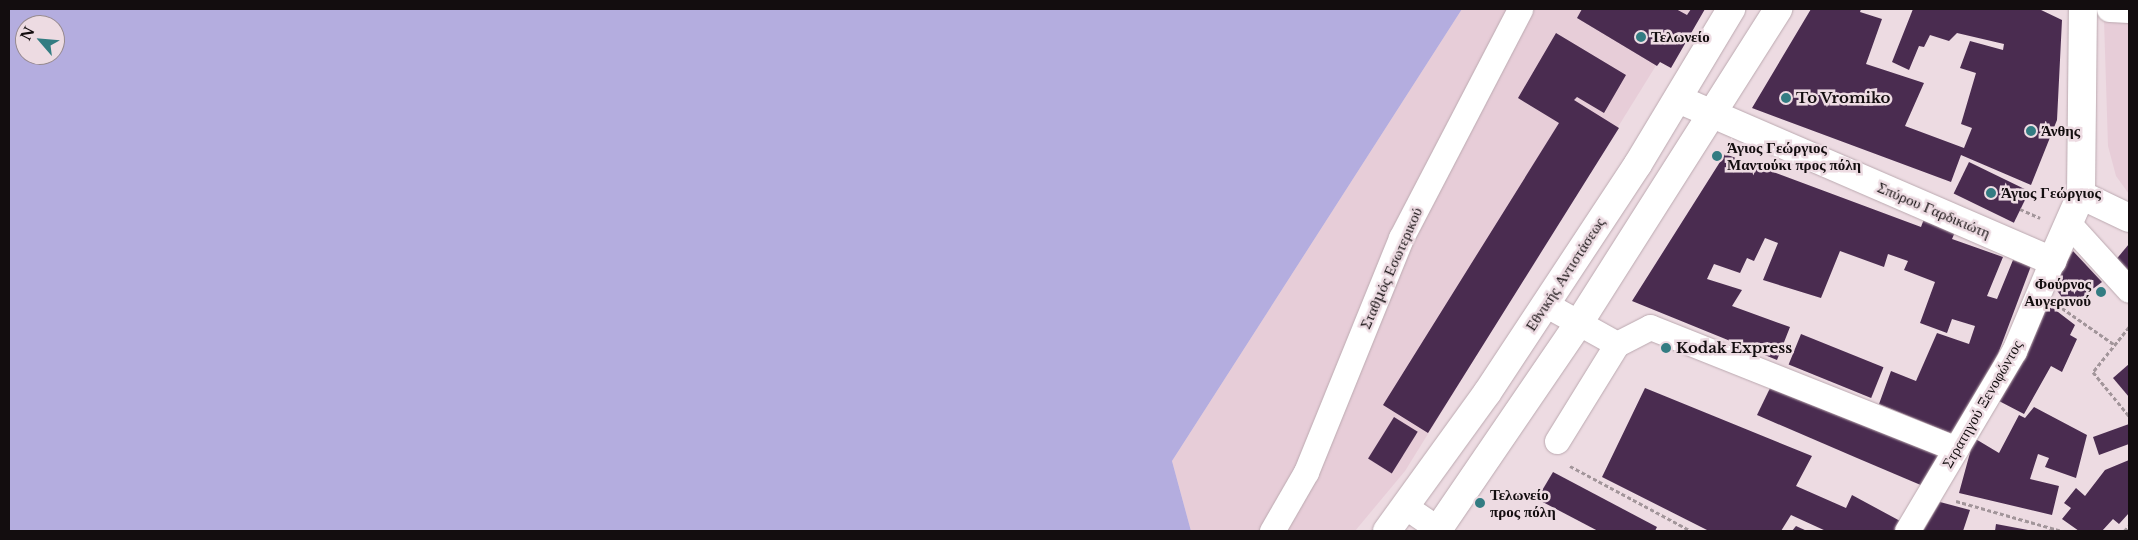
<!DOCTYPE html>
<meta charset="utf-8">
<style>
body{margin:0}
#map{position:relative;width:2138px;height:540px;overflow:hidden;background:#eddbe2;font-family:"Libre Baskerville",serif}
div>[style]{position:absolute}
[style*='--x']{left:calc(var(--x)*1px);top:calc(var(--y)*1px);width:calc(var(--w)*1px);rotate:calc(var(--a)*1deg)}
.built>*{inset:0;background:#e7cdd8}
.water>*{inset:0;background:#b4addf}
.building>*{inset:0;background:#4a2c50;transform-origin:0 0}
.path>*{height:3px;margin-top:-1.5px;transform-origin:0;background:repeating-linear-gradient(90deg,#a2959a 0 4px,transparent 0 6.5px)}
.roads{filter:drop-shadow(0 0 1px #bba9b0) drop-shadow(0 0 1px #bba9b0)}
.street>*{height:25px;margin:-12.5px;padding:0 12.5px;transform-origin:12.5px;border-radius:12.5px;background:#fff}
.secondary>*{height:28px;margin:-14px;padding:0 14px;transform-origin:14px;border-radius:14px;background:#fff}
.dots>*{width:14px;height:14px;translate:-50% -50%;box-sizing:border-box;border:2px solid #eddbe2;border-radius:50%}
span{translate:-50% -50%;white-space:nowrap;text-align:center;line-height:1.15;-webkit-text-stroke:5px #eddbe2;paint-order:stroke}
.poi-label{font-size:15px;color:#130d0f;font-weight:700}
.left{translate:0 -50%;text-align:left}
.right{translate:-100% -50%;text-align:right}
.street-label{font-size:15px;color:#130d0f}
.frame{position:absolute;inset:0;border:10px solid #130d0f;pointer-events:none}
.north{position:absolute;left:15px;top:15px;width:50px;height:50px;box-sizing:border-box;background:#eddbe2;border:1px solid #96898e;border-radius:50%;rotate:297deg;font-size:14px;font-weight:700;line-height:20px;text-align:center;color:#130d0f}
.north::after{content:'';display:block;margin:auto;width:18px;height:22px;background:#337c82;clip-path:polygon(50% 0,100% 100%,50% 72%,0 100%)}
</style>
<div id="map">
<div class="built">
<i style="clip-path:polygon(1462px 9px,1691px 9px,1405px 471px,1355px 531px,1191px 531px,1172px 461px)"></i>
<i style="clip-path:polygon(2104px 20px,2129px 23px,2129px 194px,2116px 176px,2108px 146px)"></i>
</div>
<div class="water">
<i style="clip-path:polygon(evenodd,9px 9px,1462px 9px,1172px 461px,1191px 531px,9px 531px,9px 9px,25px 25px,55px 25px,55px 55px,25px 55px,25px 25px)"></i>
</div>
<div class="building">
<i style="clip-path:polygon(1582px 9px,1676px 9px,1687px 15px,1691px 9px,1705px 9px,1671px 68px,1660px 62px,1657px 66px,1577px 18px)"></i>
<i style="clip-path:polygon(1811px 9px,1861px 9px,1860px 12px,1882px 19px,1866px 64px,1924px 83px,1905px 126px,1964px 148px,1972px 128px,1961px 124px,1976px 73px,1960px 68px,1970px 41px,2003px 50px,2004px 44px,1957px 33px,1949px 41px,1930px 35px,1924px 47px,1919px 46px,1909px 70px,1892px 62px,1913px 9px,2039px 9px,2062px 20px,2057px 120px,2031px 185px,1961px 155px,1951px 182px,1752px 108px)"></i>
<i style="clip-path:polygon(1556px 33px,1626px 75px,1604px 113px,1577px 97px,1574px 100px,1619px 128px,1428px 433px,1383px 405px,1559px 123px,1518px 98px)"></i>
<i style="clip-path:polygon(1725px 154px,1921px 227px,1924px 219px,1956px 230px,1952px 239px,2003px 257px,1987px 296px,1997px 299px,2013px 260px,2031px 266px,1998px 354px,1957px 436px,1879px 404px,1891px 371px,1916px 381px,1937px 333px,1969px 344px,1975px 326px,1952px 319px,1947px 333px,1920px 323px,1935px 282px,1904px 270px,1908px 261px,1888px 254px,1884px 267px,1840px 251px,1821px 298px,1763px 280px,1778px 243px,1765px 238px,1754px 261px,1747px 258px,1740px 273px,1714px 264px,1707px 279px,1742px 290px,1732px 306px,1790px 327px,1777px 360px,1632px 301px)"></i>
<i style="left:1969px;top:162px;width:67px;height:35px;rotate:26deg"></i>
<i style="clip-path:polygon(2129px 244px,2129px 280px,2114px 262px)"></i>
<i style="clip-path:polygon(2073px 251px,2102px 282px,2069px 307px,2053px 285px)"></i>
<i style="clip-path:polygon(2045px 302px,2075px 325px,2070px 335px,2077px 339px,2062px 372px,2051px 366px,2024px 414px,1999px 401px)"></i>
<i style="left:1801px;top:334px;width:89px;height:33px;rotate:22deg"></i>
<i style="clip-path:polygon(2129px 364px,2129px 397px,2113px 378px)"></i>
<i style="clip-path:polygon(1772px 384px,1942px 456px,1923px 486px,1857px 458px,1757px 415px)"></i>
<i style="clip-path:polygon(1645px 388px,1812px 456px,1796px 486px,1846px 508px,1852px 495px,1902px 522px,1896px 531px,1826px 531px,1791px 515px,1781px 531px,1709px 531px,1602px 477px)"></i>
<i style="clip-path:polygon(2034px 407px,2087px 435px,2076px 478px,2045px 467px,2049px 458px,2038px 454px,2030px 479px,2059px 486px,2052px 515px,1959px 493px,1974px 438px,1999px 453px,2019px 415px,2025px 418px)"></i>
<i style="left:1394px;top:417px;width:28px;height:49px;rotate:32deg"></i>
<i style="clip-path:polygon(2129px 424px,2129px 444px,2099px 455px,2093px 437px)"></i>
<i style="clip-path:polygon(2129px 460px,2129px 513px,2119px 524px,2113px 519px,2102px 531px,2079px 531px,2062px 519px,2071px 508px,2064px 503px,2076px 488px,2085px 496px,2105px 470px)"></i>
<i style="clip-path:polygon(1553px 472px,1657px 527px,1655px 531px,1598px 531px,1537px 499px)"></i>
<i style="clip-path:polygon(1940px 502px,1970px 510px,1963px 531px,1923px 531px)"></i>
<i style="clip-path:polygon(1996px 524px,2028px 530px,2028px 531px,1995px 531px)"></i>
<i style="clip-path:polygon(1796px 526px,1807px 531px,1792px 531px)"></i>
</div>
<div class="path">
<i style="--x:2020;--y:209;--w:22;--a:24"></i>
<i style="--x:2062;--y:308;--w:65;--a:34.9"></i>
<i style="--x:2129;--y:327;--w:58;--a:128.7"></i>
<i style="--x:2093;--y:372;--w:57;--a:50.7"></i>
<i style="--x:1570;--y:466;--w:137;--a:28.2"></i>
<i style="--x:1956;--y:501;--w:110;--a:15.8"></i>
<i style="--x:2124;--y:531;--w:7;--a:-45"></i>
</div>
<div class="roads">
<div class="street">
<i style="--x:2109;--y:9;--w:20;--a:3"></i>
<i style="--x:2069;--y:224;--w:89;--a:47.7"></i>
<i style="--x:1545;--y:304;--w:82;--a:29.1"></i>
<i style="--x:1557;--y:441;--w:114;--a:-58.3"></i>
<i style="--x:1617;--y:344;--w:37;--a:-27"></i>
<i style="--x:1650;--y:327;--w:329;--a:21.7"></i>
<i style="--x:1406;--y:507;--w:42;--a:34.4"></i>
<i style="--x:1272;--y:531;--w:68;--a:-60"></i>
<i style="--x:1306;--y:472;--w:253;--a:-67.9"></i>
<i style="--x:1401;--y:238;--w:258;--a:-62.5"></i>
<i style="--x:1907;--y:531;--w:209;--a:-59.3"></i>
<i style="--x:2014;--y:351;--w:98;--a:-67.1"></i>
</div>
<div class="secondary">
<i style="--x:1678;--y:99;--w:408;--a:23.4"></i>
<i style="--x:2052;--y:261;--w:72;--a:-66.3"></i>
<i style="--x:2081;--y:195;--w:186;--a:-89.4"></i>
<i style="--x:2081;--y:195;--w:53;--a:25.6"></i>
<i style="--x:1387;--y:531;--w:170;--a:-54.1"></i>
<i style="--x:1487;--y:393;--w:274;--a:-56.6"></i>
<i style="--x:1638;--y:164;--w:181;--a:-59"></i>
<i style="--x:1437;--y:531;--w:252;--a:-55.7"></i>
<i style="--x:1579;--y:323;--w:372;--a:-57.6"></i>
</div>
</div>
<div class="dots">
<i style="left:1641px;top:37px;background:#337c82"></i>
<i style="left:1786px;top:98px;background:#337c82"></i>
<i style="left:2031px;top:131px;background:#337c82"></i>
<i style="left:1717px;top:156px;background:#337c82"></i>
<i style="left:1991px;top:193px;background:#337c82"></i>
<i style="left:2101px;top:292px;background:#337c82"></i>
<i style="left:1666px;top:348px;background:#337c82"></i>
<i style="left:1480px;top:503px;background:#337c82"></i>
</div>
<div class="poi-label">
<span class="left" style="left:1651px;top:37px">Τελωνείο</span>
<span class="left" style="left:1796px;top:98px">To Vromiko</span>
<span class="left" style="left:2041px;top:131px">Άνθης</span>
<span class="left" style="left:1727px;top:156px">Άγιος Γεώργιος<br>Μαντούκι προς πόλη</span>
<span class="left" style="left:2001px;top:193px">Άγιος Γεώργιος</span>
<span class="right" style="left:2091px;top:292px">Φούρνος<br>Αυγερινού</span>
<span class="left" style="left:1676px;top:348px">Kodak Express</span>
<span class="left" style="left:1490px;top:503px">Τελωνείο<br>προς πόλη</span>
</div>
<div class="street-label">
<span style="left:1934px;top:210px;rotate:23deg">Σπύρου Γαρδικιώτη</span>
<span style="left:1391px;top:268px;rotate:-66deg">Σταθμός Εσωτερικού</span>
<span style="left:1565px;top:274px;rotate:-57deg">Εθνικής Αντιστάσεως</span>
<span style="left:1982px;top:404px;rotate:-60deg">Στρατηγού Ξενοφώντος</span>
</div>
<div class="frame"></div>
<div class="north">N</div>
</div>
